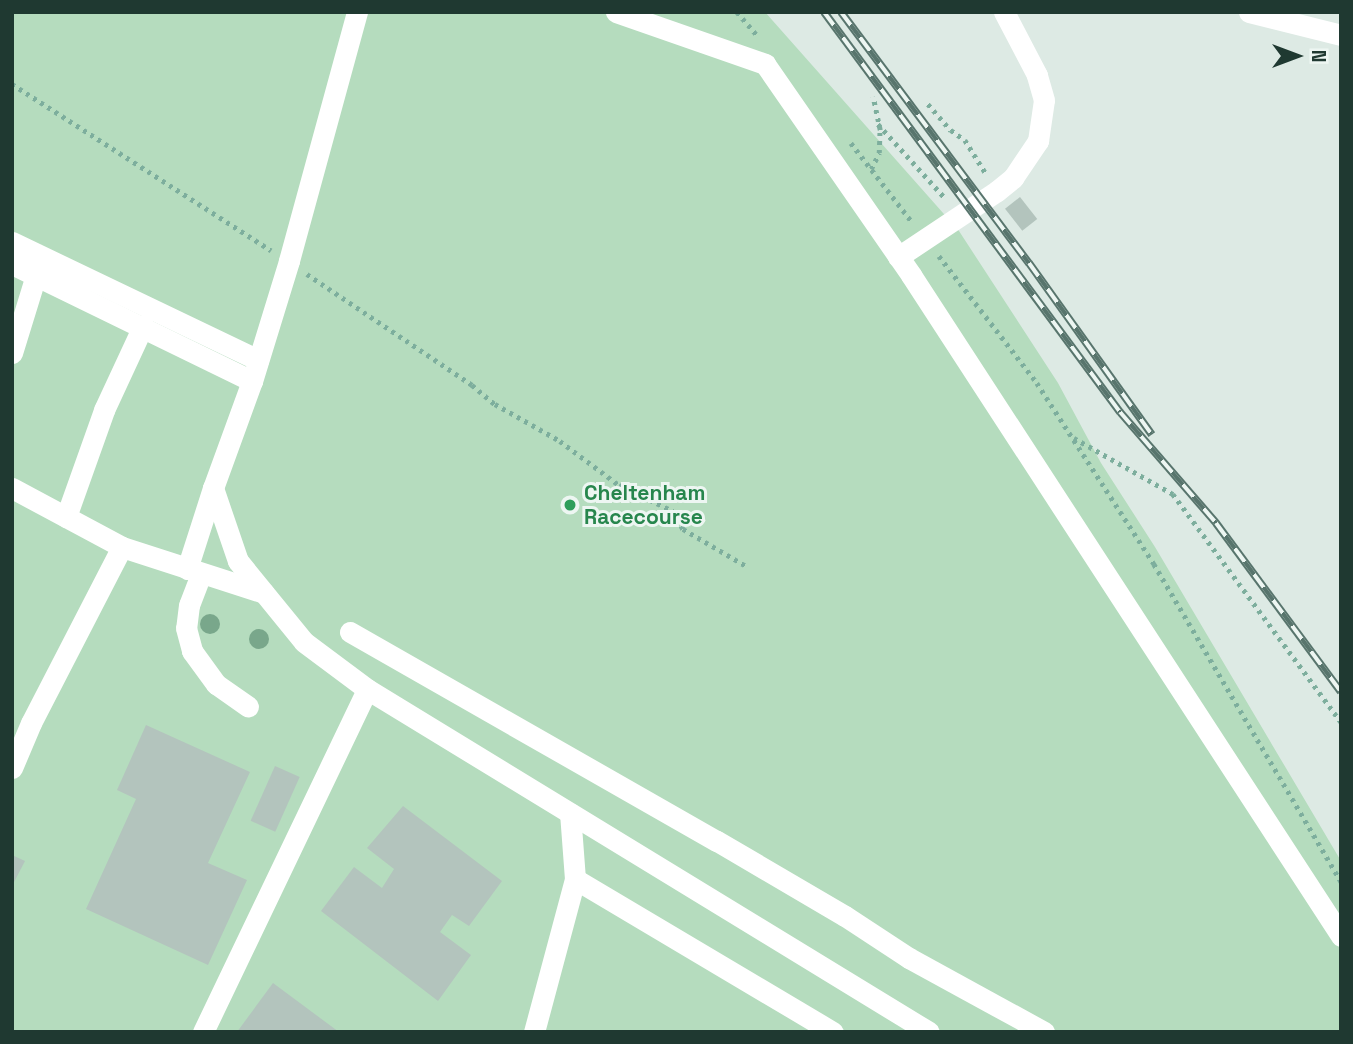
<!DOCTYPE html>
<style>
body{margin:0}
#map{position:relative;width:1353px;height:1044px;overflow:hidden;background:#ddeae4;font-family:"Space Grotesk",sans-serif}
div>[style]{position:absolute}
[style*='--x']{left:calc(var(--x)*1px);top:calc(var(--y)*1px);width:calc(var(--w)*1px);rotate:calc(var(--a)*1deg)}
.green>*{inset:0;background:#b5dcbe}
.building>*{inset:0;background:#b3c4bd;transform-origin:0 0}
.path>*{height:4.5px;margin-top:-2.25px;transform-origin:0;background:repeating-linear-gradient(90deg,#7dae9d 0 3.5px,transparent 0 8.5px)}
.minor>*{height:21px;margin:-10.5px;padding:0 10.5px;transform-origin:10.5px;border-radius:10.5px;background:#fff}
.rail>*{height:8px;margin-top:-4px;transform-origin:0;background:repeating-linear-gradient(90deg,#edf6f2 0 16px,#58756d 0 32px);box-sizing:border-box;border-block:2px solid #58756d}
.trees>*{width:20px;height:20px;margin:-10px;border-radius:50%;background:#79a78b}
.dots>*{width:19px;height:19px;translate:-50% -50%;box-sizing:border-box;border:4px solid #edf6f2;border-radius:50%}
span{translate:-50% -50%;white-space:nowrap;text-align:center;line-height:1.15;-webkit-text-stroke:6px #edf6f2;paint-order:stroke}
.leisure-label{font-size:21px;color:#27864d;font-weight:700}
.left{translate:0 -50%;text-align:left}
.frame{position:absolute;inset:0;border:14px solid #1f3931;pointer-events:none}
.north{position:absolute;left:1262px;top:21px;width:70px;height:70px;-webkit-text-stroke:5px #edf6f2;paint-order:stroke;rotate:90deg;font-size:19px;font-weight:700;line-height:28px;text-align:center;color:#1f3931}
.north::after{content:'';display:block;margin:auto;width:24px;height:32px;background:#1f3931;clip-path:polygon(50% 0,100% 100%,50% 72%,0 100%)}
</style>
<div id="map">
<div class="green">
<i style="clip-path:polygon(12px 12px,765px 12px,959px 231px,1058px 383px,1101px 463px,1155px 547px,1341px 861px,1341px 1032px,12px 1032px)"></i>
</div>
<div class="building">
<i style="left:1020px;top:197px;width:28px;height:19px;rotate:52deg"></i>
<i style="clip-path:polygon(146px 725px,250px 772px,208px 863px,247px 880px,208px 965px,86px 909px,136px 799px,117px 790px)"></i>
<i style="left:275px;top:766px;width:27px;height:60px;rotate:24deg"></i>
<i style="clip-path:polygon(403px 806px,502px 881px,469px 926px,452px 915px,440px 932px,471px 955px,438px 1001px,321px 911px,354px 867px,382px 888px,394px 869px,367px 848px)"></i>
<i style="clip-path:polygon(12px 855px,25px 861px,12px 886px)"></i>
<i style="clip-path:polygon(273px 983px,339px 1032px,237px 1032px)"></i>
</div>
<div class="path">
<i style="--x:737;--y:12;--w:32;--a:49"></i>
<i style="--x:12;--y:84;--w:308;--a:32.7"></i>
<i style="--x:928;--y:104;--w:35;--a:49"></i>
<i style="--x:951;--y:130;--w:17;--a:36"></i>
<i style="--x:965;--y:140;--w:38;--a:58"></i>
<i style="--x:878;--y:124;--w:101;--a:47.8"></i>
<i style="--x:851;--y:143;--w:100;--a:52.3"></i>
<i style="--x:871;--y:169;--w:18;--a:-63"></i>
<i style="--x:879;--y:153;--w:23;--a:-88"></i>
<i style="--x:880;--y:130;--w:34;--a:-102"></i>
<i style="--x:939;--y:256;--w:160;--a:52.3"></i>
<i style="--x:1037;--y:383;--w:216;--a:57.1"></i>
<i style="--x:1154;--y:564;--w:369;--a:59.5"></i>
<i style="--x:307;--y:274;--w:199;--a:33.9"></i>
<i style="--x:472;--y:385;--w:30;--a:40"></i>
<i style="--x:495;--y:404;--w:75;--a:29.6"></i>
<i style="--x:560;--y:441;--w:74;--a:36.7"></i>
<i style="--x:619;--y:485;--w:60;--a:25.7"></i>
<i style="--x:673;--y:511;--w:21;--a:61"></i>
<i style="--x:683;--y:529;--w:73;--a:30.4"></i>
<i style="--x:1074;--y:438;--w:114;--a:29.5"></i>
<i style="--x:1173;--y:494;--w:283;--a:53.6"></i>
</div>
<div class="minor">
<i style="--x:357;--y:12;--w:258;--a:105.3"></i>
<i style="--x:289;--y:261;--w:126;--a:107.1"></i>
<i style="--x:252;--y:381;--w:114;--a:110"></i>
<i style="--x:213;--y:488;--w:77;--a:71.1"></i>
<i style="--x:238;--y:561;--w:104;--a:50.8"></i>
<i style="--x:304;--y:642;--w:79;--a:36.7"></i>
<i style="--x:367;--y:689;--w:658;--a:31.4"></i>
<i style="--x:616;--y:12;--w:158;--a:19.2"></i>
<i style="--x:765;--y:64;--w:257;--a:55.3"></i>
<i style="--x:911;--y:275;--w:789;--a:56.95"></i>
<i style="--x:1249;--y:12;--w:95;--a:14"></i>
<i style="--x:12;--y:242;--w:273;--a:25.6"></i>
<i style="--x:898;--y:257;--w:119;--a:-33.7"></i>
<i style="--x:997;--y:191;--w:21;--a:-39"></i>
<i style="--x:1013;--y:178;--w:45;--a:-56"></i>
<i style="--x:1038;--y:141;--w:41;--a:-81.7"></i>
<i style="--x:1044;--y:100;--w:26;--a:-106"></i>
<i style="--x:1037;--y:75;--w:71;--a:-117.6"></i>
<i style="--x:12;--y:264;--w:267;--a:26"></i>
<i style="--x:12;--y:353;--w:82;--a:-72.9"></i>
<i style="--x:12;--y:488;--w:125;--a:28.2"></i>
<i style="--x:122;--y:547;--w:149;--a:17.9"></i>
<i style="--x:66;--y:517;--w:114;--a:-70.4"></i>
<i style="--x:104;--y:410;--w:93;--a:-65.1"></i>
<i style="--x:187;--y:569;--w:85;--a:-72.2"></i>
<i style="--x:201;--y:574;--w:33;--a:111"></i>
<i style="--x:189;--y:605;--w:23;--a:97"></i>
<i style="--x:186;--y:628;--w:24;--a:75"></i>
<i style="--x:192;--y:651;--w:41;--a:54"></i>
<i style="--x:216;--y:684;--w:39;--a:35"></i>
<i style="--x:350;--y:632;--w:422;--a:29.7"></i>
<i style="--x:717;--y:841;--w:148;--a:30.4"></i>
<i style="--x:845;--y:916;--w:77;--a:33.3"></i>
<i style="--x:909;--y:958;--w:154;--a:28.7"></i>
<i style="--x:12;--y:768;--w:49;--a:-67.1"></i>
<i style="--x:31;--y:723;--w:198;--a:-62.7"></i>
<i style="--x:575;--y:879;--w:300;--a:30.7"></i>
<i style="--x:203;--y:1032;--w:380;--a:-64.4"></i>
<i style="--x:534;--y:1032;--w:158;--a:-75"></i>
<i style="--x:575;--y:879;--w:66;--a:-94.3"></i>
</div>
<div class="rail">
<i style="--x:824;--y:12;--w:498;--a:53.5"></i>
<i style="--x:1120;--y:412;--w:147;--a:49.1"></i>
<i style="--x:1216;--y:523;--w:210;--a:53.5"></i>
<i style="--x:841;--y:12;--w:314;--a:53.2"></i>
<i style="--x:1029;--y:263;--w:211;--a:54.4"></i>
</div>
<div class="trees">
<i style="left:210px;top:624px"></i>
<i style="left:259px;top:639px"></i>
</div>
<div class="dots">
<i style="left:570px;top:505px;background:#2e9e5b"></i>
</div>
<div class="leisure-label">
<span class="left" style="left:584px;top:505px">Cheltenham<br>Racecourse</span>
</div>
<div class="frame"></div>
<div class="north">N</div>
</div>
